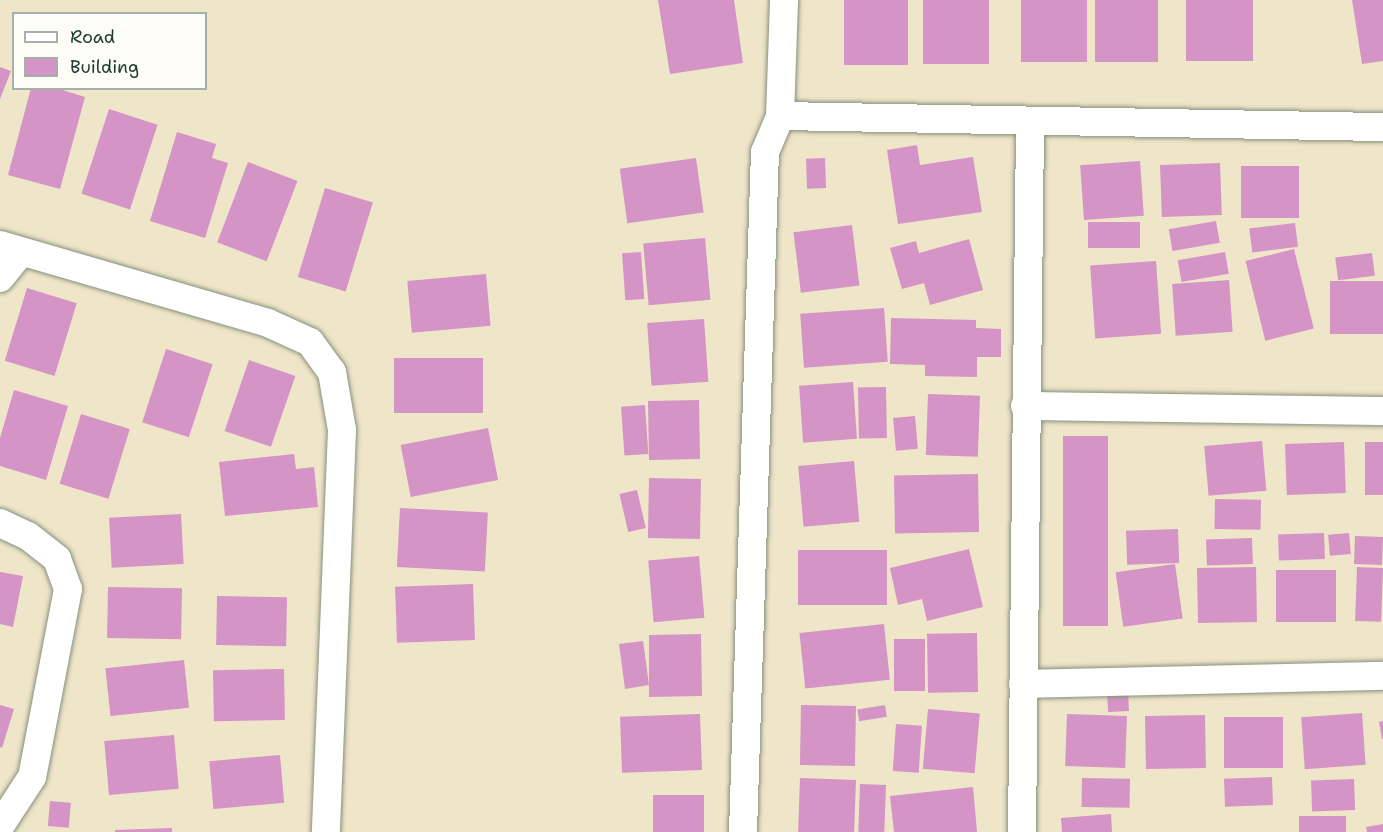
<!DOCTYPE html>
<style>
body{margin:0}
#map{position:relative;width:1383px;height:832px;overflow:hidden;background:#efe5c9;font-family:"Shantell Sans",sans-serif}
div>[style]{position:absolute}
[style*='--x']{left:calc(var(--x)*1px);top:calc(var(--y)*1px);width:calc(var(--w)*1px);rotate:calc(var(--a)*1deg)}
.building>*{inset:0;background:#d494c6;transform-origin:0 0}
.roads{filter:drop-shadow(0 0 2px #87917e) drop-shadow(0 0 2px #87917e)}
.street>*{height:28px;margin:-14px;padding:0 14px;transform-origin:14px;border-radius:14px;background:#fff}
span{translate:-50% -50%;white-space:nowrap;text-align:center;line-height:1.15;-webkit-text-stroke:6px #fdfcf7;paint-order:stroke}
.legend{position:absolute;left:12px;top:12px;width:195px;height:78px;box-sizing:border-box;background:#fdfcf7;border:2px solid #a4b0a9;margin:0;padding:8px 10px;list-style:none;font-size:18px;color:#1f3d34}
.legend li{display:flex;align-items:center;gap:12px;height:30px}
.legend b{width:30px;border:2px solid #a4b0a9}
</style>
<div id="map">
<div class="building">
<i style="clip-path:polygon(658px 0,734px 0,743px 63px,670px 74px)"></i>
<i style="left:844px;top:0;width:64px;height:65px"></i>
<i style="left:923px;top:0;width:66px;height:64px"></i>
<i style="left:1021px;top:0;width:66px;height:62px"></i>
<i style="left:1095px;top:0;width:63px;height:62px"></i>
<i style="left:1186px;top:0;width:67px;height:61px"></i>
<i style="clip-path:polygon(1352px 0,1383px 0,1383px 61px,1362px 64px)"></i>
<i style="clip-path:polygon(0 67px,11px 71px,0 99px)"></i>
<i style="clip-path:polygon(31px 88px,56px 88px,85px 97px,60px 189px,8px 175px)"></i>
<i style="left:109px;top:109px;width:51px;height:89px;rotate:18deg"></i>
<i style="clip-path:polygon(177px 132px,216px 144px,212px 158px,228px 163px,205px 238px,150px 221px)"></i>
<i style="clip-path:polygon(917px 145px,920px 165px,973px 157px,982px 212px,898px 224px,887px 150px)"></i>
<i style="left:696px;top:158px;width:55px;height:77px;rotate:82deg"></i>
<i style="left:825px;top:158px;width:30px;height:19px;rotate:88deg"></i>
<i style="left:1140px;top:161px;width:55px;height:60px;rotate:86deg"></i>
<i style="left:248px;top:162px;width:53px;height:86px;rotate:21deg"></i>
<i style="left:1220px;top:163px;width:52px;height:60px;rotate:88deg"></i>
<i style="left:1241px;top:166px;width:58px;height:52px"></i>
<i style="left:325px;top:188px;width:50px;height:93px;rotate:17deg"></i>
<i style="left:1216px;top:221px;width:22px;height:48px;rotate:80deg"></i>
<i style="left:1088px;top:222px;width:52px;height:26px"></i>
<i style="left:1295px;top:223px;width:24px;height:46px;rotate:83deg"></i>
<i style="left:852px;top:225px;width:61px;height:59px;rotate:83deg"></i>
<i style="left:705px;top:238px;width:62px;height:62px;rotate:85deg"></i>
<i style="clip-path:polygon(969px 239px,983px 290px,930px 305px,924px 283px,902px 289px,890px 248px,916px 241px,919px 253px)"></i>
<i style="left:1294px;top:249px;width:82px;height:50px;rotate:76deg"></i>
<i style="left:641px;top:252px;width:47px;height:19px;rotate:86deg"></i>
<i style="left:1225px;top:252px;width:22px;height:48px;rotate:80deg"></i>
<i style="left:1372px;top:253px;width:23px;height:37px;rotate:83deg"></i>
<i style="left:1156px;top:261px;width:73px;height:66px;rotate:86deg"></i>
<i style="left:486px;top:274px;width:52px;height:79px;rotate:85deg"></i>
<i style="left:1229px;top:280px;width:52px;height:57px;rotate:86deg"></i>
<i style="left:1330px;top:281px;width:53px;height:53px"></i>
<i style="left:27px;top:288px;width:52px;height:76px;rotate:17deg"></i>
<i style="left:884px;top:308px;width:54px;height:84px;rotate:86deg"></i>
<i style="clip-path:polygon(891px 318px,976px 320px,976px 328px,1001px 329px,1001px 357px,977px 357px,977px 377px,925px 376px,925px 365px,890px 364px)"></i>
<i style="left:704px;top:319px;width:63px;height:57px;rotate:86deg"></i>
<i style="left:166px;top:349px;width:49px;height:77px;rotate:18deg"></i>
<i style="left:483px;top:358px;width:55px;height:89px;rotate:90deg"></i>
<i style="left:249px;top:360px;width:49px;height:75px;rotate:19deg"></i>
<i style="left:853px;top:382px;width:57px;height:54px;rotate:86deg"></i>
<i style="left:886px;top:387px;width:51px;height:28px;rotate:89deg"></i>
<i style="clip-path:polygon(14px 390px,68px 406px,46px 480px,0 466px,0 438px)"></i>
<i style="left:928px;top:394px;width:52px;height:61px;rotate:2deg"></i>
<i style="left:699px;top:400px;width:59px;height:51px;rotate:89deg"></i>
<i style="left:645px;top:405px;width:49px;height:24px;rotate:86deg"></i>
<i style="left:81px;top:414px;width:51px;height:73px;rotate:17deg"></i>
<i style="left:915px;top:416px;width:33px;height:22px;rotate:85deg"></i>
<i style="left:488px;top:428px;width:53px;height:89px;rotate:79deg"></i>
<i style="left:1063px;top:436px;width:45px;height:190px"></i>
<i style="left:1262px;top:441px;width:50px;height:58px;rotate:85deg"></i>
<i style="left:1344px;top:442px;width:51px;height:59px;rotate:88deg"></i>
<i style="left:1383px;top:442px;width:53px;height:18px;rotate:90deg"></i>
<i style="clip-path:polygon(294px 454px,296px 469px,314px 467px,318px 507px,225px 516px,219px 462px)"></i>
<i style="left:854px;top:461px;width:61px;height:56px;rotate:85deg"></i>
<i style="left:978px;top:474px;width:58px;height:84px;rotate:89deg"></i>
<i style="left:649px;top:478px;width:52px;height:60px;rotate:1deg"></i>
<i style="left:637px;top:490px;width:39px;height:18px;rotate:77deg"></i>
<i style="left:1215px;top:499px;width:46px;height:30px;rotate:1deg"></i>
<i style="left:400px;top:508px;width:88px;height:59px;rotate:3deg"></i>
<i style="left:181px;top:514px;width:50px;height:72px;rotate:87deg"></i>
<i style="left:1178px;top:529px;width:34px;height:52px;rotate:88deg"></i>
<i style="left:1324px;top:533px;width:26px;height:46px;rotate:88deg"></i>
<i style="left:1349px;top:533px;width:21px;height:21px;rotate:85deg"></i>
<i style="left:1355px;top:536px;width:28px;height:28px;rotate:2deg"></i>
<i style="left:1252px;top:538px;width:26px;height:46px;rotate:88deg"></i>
<i style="clip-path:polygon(969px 549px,983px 607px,927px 621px,922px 599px,898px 605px,890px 568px)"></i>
<i style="left:798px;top:550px;width:89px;height:55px"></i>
<i style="left:699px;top:556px;width:62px;height:51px;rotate:85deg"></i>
<i style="left:1175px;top:564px;width:55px;height:60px;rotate:82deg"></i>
<i style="left:1256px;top:567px;width:55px;height:59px;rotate:89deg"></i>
<i style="left:1357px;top:567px;width:26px;height:54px;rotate:2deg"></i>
<i style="left:1276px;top:570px;width:60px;height:52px"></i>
<i style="clip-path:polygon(0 572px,23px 576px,13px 627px,0 624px)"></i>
<i style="left:473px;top:584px;width:56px;height:78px;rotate:88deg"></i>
<i style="left:108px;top:587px;width:74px;height:51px;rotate:1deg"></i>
<i style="left:217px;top:596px;width:70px;height:49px;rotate:1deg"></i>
<i style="left:884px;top:624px;width:56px;height:85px;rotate:84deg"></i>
<i style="left:977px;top:633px;width:59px;height:50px;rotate:89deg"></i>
<i style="clip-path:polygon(701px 634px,702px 696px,649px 697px,649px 685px,625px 689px,619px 644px,643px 641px,649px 685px,649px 635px)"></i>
<i style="left:894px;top:639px;width:31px;height:52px"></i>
<i style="left:184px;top:660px;width:48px;height:79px;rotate:84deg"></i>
<i style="left:284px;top:669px;width:51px;height:71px;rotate:89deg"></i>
<i style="left:1128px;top:691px;width:20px;height:21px;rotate:87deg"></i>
<i style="clip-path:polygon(0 705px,14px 709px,2px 748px,0 747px)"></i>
<i style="left:801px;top:705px;width:55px;height:60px;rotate:1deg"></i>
<i style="left:885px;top:705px;width:12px;height:28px;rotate:81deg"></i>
<i style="left:928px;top:709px;width:52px;height:60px;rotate:5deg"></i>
<i style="left:1362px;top:713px;width:52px;height:61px;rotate:86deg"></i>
<i style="left:700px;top:714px;width:56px;height:80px;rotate:88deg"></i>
<i style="left:1067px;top:714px;width:60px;height:52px;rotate:2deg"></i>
<i style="left:1205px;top:715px;width:53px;height:60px;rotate:89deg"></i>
<i style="left:1224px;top:717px;width:59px;height:51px"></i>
<i style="clip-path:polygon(1383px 721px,1383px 739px,1382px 739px,1379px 722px)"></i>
<i style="left:896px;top:724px;width:26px;height:47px;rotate:4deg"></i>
<i style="left:174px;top:735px;width:54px;height:70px;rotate:85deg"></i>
<i style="left:280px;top:755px;width:48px;height:71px;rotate:85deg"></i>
<i style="left:1272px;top:777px;width:28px;height:48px;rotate:88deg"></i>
<i style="left:800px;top:778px;width:56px;height:54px;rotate:2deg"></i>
<i style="left:1082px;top:778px;width:48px;height:29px;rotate:1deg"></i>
<i style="left:1354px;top:779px;width:31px;height:43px;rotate:88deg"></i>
<i style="left:860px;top:784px;width:26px;height:48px;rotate:2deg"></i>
<i style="clip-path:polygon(973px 787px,977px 832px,894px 832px,890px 796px)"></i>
<i style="left:704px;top:795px;width:37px;height:51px;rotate:90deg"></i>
<i style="left:50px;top:801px;width:21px;height:25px;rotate:5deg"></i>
<i style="clip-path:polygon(1111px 814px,1112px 832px,1062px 832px,1061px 818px)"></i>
<i style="left:1299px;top:816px;width:47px;height:16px"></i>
<i style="clip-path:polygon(1383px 824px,1383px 832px,1367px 832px,1366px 827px)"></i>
<i style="clip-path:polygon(172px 828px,172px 832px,115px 832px,115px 830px)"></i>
</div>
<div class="roads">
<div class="street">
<i style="--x:780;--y:116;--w:603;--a:1.05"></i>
<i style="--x:0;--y:245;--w:279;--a:16.2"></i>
<i style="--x:268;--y:323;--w:46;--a:24.3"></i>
<i style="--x:310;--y:342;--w:37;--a:54"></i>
<i style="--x:332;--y:372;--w:59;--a:80.2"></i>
<i style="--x:342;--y:430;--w:402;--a:92.3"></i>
<i style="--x:0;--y:278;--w:33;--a:-51"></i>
<i style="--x:1025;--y:406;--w:358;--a:0.8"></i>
<i style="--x:0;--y:523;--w:31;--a:25"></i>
<i style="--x:28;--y:536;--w:37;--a:38"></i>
<i style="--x:57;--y:559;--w:32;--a:70"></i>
<i style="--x:68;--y:589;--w:191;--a:100.8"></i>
<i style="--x:32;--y:777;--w:59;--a:123.1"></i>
<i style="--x:1023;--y:684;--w:360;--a:-1.3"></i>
<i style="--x:743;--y:832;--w:680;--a:-88.15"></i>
<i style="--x:765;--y:152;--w:39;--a:-67"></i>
<i style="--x:780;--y:116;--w:116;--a:-88"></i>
<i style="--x:1022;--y:832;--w:709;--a:-89.35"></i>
</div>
</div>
<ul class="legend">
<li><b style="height:8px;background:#fff"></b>Road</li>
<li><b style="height:16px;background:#d494c6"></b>Building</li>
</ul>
</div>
